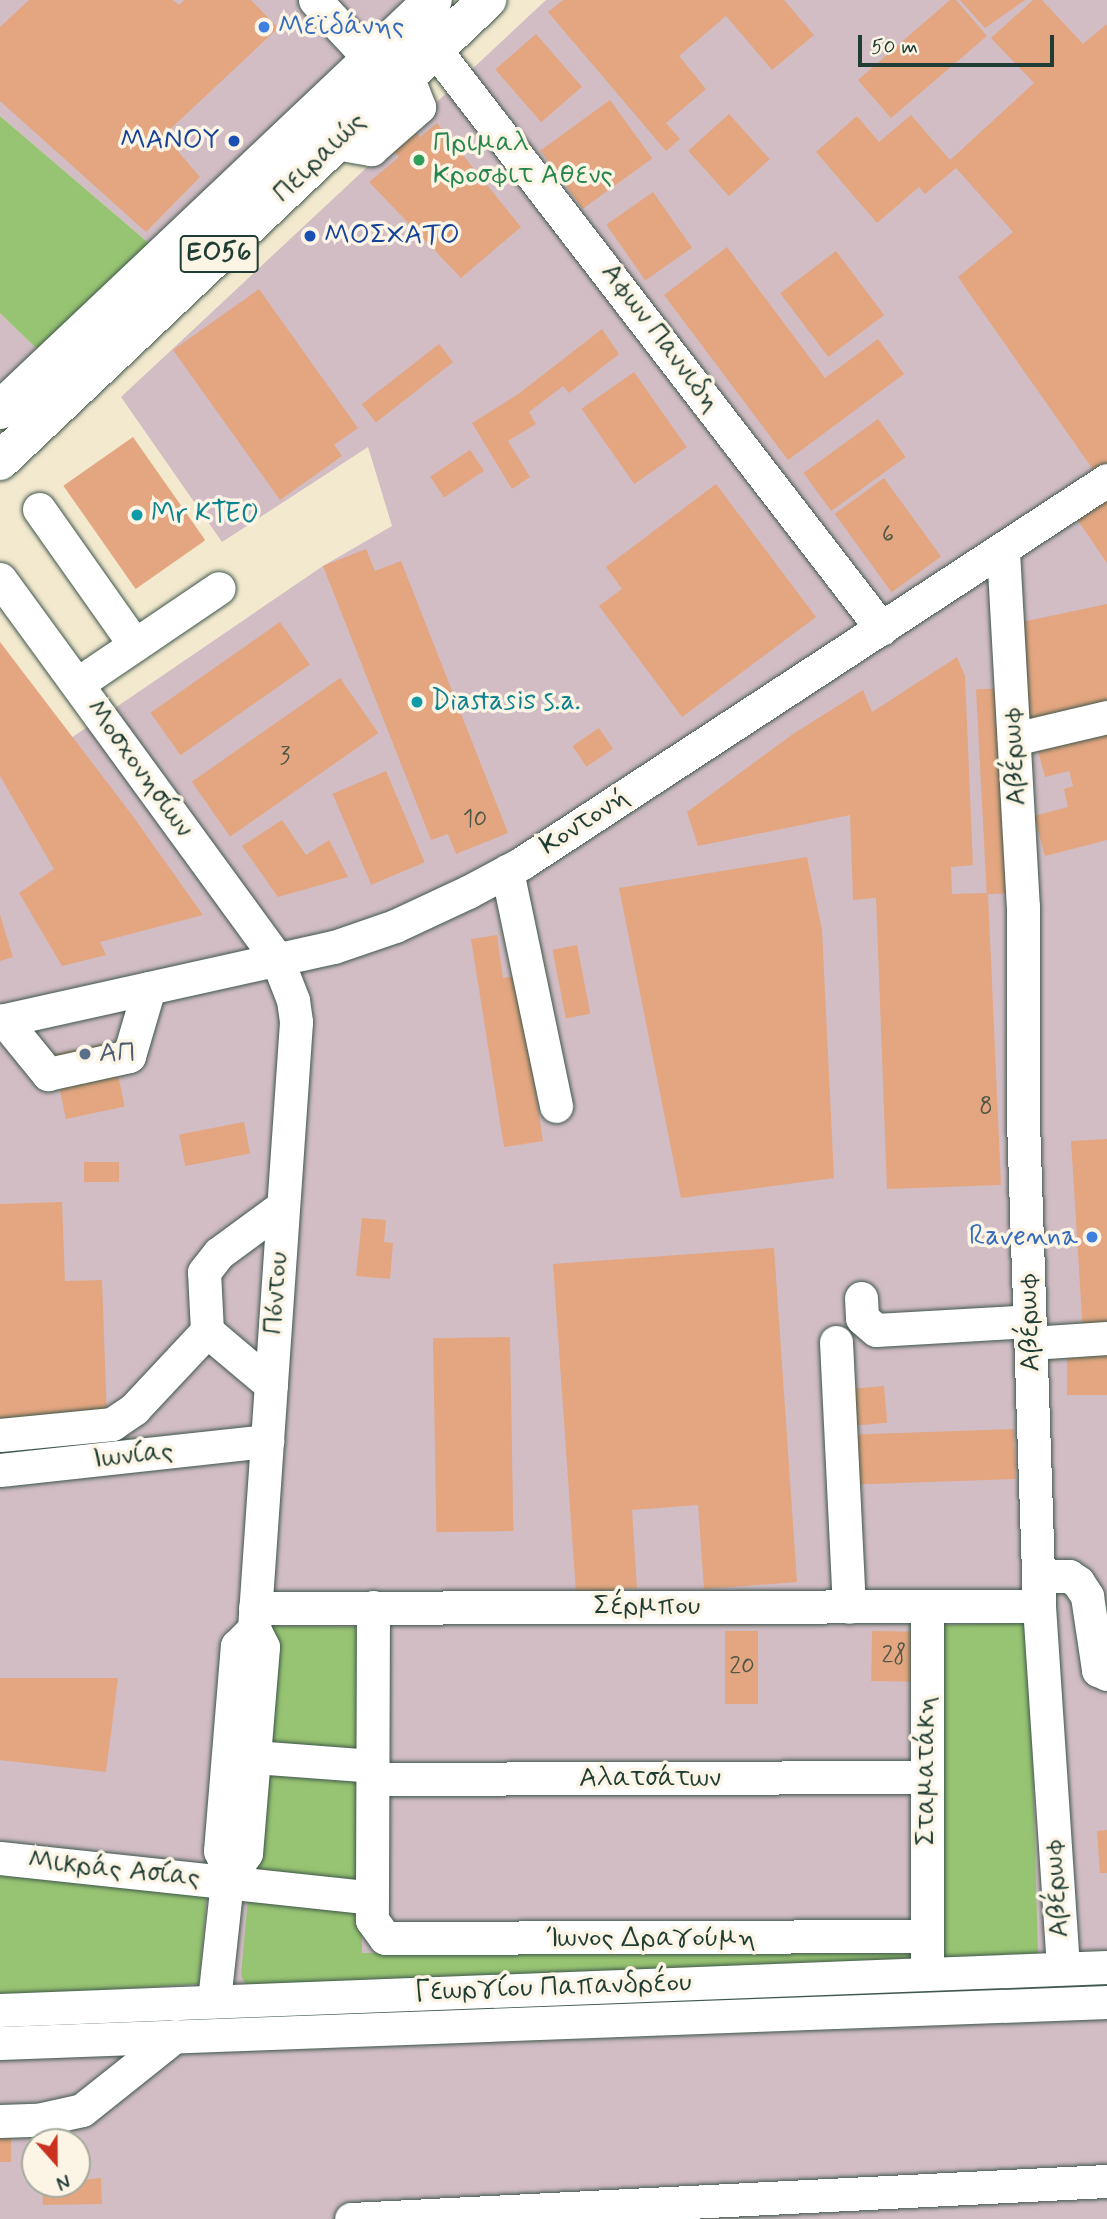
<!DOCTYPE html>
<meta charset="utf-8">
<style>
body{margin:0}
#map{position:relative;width:1107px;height:2219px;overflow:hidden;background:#f3e9cf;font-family:Mynerve,sans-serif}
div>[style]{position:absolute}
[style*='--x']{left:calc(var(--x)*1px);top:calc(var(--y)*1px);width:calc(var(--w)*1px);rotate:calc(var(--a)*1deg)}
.industrial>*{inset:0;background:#d2bdc5}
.green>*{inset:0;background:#97c472}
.building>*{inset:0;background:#e3a680;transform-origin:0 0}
.roads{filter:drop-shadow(0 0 2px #3f574b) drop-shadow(0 0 2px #3f574b)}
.minor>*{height:33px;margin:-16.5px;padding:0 16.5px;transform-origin:16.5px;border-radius:16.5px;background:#fff}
.major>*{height:38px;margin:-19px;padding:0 19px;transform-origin:19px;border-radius:19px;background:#fff}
.dots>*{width:19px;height:19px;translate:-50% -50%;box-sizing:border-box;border:4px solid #fcf5e5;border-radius:50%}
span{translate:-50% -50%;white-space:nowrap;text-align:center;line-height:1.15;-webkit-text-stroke:7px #fcf5e5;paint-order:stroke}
.number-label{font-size:24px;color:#505747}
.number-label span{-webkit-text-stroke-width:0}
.shield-label span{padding:2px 5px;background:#fcf5e5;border:2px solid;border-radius:5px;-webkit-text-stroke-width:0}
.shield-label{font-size:26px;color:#1f3d34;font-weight:700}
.shop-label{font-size:28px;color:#366cbe}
.left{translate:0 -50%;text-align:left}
.right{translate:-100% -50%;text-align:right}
.transit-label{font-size:28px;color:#164399}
.leisure-label{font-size:28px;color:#27864d}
.street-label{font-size:28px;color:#1f3d34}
.culture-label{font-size:28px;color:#0d838f}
.service-label{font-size:28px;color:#4e5e75}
.north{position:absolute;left:21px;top:2128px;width:70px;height:70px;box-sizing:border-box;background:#fcf5e5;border:2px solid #a4ab9e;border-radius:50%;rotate:159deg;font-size:19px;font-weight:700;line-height:28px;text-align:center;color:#1f3d34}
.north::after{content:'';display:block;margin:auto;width:24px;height:32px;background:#c8321e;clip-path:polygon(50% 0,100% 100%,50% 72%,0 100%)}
.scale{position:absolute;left:858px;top:35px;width:196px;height:32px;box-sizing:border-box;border:4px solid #1f3d34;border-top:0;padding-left:9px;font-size:21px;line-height:24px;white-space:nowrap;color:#1f3d34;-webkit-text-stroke:5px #fcf5e5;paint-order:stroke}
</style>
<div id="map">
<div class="industrial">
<i style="clip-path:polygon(0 0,418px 0,151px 245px,0 116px)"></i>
<i style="clip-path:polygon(evenodd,546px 0,1107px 0,1107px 2219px,0 2219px,0 642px,71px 738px,323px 566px,392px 526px,368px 447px,222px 542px,121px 397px,546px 0,35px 2142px,77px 2142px,77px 2184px,35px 2184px,35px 2142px)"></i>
<i style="clip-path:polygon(0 313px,40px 352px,0 389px)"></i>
</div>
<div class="green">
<i style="clip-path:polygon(0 116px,151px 245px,40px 352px,0 313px)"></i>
<i style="clip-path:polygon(1029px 1623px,1038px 1955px,250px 1986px,244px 1982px,241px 1975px,273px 1626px,363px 1627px,362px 1953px,933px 1943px,934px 1625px)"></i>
<i style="clip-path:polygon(0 1867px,207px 1892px,199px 1984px,0 1997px)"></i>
</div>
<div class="building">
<i style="clip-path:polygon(29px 0,173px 0,179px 5px,184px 0,251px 0,278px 28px,164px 135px,200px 177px,146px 232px,0 101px,0 27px)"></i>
<i style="clip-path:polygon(563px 0,784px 0,814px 35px,772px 70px,726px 16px,679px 56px,706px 89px,666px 123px,680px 139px,666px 151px,548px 12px)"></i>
<i style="clip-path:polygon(950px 0,956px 0,987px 36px,891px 118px,858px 80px)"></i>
<i style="clip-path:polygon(960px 0,1025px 0,985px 28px)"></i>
<i style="clip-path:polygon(1033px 0,1042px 0,1083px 44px,1107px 24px,1107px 472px,1099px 478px,958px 277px,1013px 232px,956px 168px,925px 194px,919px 187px,877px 223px,816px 152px,857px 116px,879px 142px,911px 115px,950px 160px,1034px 83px,991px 38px)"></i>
<i style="left:536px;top:34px;width:70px;height:54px;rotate:49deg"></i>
<i style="left:610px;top:100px;width:72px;height:86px;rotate:54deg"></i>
<i style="left:729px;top:114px;width:61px;height:55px;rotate:48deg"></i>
<i style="clip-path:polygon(402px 118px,420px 137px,437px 123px,521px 227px,461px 278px,369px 182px,399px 157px,381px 138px)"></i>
<i style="left:653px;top:192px;width:68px;height:57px;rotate:55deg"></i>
<i style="clip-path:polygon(727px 247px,825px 378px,878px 339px,904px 374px,788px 460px,664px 295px)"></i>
<i style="left:836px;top:251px;width:80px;height:70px;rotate:53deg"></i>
<i style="clip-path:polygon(259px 289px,358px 428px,334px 445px,342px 456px,280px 500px,173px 350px)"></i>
<i style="clip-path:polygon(602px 329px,619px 354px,569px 393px,563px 386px,529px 412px,536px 424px,508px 441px,530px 477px,512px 489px,472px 423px,517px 395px)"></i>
<i style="left:439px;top:344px;width:23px;height:98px;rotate:52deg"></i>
<i style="left:634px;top:372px;width:92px;height:64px;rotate:55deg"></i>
<i style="left:878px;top:419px;width:47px;height:92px;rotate:54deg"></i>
<i style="left:133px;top:437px;width:126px;height:85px;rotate:55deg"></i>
<i style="left:470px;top:450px;width:25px;height:48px;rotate:56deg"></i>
<i style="left:884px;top:478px;width:97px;height:61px;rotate:54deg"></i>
<i style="clip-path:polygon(716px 484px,816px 617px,682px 717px,599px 606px,622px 589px,606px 567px)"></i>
<i style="clip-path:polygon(1106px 499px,1107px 501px,1107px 563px,1077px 519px)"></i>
<i style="clip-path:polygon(366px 549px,375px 571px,401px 561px,508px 833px,456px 854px,448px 834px,431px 840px,323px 566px)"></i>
<i style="clip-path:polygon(1107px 604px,1107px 707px,1028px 724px,1008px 625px)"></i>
<i style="left:280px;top:622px;width:52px;height:158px;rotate:55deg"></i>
<i style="clip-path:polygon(0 642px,132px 815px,203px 915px,100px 942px,106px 955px,62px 966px,19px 893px,54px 869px,0 776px)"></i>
<i style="clip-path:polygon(957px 657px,965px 676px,973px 865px,951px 867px,952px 894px,988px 893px,1001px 1185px,887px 1189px,876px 898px,853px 900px,850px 815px,698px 846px,687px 812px,793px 734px,863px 690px,872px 712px)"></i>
<i style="left:340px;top:678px;width:67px;height:181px;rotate:55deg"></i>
<i style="left:1005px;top:688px;width:205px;height:29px;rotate:87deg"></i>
<i style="left:599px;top:728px;width:25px;height:32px;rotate:56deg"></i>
<i style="clip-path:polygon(1107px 729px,1107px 840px,1045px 856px,1034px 816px,1068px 807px,1064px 789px,1073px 786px,1069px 771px,1045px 777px,1037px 747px)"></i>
<i style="left:386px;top:771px;width:99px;height:58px;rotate:67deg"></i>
<i style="clip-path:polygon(282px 820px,306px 855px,329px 840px,348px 877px,278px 897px,242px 846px)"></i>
<i style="clip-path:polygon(807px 857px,822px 930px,834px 1178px,681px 1198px,619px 888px)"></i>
<i style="clip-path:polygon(0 915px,13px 957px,0 961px)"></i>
<i style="clip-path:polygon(497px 935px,503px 978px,518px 976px,543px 1141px,504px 1147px,471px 939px)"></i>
<i style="left:577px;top:945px;width:70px;height:25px;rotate:79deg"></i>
<i style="left:111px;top:1042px;width:66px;height:60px;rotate:78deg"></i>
<i style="left:244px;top:1122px;width:32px;height:66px;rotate:79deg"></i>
<i style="clip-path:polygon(1107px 1139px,1107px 1332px,1083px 1334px,1071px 1141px)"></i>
<i style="left:84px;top:1162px;width:35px;height:20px"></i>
<i style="clip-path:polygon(62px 1202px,65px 1281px,102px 1280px,107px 1419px,0 1423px,0 1204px)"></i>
<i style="clip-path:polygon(362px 1218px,386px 1220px,384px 1242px,393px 1243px,390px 1279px,356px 1276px)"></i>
<i style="clip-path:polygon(774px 1248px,797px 1582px,704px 1589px,698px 1505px,632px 1510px,637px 1588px,576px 1593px,553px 1264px)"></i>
<i style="left:510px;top:1337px;width:194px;height:77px;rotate:89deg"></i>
<i style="left:1107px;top:1350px;width:45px;height:40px;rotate:90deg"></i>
<i style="left:884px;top:1386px;width:37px;height:31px;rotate:85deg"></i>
<i style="left:1014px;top:1429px;width:50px;height:165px;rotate:88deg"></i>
<i style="left:725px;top:1631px;width:33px;height:73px"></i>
<i style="left:872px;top:1631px;width:43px;height:50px;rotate:1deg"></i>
<i style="clip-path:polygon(0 1678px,118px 1678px,106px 1772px,0 1760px)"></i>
<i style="clip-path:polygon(1107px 1830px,1107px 1873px,1100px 1873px,1097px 1831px)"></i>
<i style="left:0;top:2133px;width:11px;height:29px"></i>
<i style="clip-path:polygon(101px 2178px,102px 2204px,43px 2205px,42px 2184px)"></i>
</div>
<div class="roads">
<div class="minor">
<i style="--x:315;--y:0;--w:81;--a:47"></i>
<i style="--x:420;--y:30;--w:756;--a:52.36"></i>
<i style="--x:336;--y:143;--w:36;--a:10"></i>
<i style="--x:371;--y:149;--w:64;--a:-41.2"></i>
<i style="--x:419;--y:107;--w:34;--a:-111"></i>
<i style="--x:39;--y:509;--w:166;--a:54.8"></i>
<i style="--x:1003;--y:551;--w:356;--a:86.8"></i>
<i style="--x:1023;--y:906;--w:215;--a:90"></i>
<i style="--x:1023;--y:1121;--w:485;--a:88.1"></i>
<i style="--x:1039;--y:1606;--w:362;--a:86.2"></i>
<i style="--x:0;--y:579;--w:470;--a:53.9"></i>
<i style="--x:277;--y:959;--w:44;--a:68.7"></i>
<i style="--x:293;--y:1000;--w:22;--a:82"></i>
<i style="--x:296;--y:1022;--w:608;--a:93.96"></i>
<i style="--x:254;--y:1629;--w:20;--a:63"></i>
<i style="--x:263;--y:1647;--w:207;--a:94.7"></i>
<i style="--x:246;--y:1853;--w:34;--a:124"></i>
<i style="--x:227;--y:1881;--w:121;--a:96.2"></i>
<i style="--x:77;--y:684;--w:171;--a:-34.1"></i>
<i style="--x:1014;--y:739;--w:96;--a:-13.3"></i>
<i style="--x:507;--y:871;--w:240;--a:78.2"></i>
<i style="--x:4;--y:1020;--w:70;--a:50.8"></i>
<i style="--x:48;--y:1074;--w:83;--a:-12.5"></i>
<i style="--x:129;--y:1056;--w:71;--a:-73.6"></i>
<i style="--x:0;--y:1021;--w:342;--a:-12.5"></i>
<i style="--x:334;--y:947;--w:65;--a:-19"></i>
<i style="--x:395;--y:926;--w:81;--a:-25"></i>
<i style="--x:468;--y:892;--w:61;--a:-28.2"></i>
<i style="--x:522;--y:863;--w:699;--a:-33.21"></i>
<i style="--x:861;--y:1298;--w:20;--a:87"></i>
<i style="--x:862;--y:1318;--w:18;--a:41"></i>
<i style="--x:876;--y:1330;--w:154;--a:-3.3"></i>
<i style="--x:836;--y:1342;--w:265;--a:87.2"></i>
<i style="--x:1031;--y:1343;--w:76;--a:-3.8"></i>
<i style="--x:271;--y:1385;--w:84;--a:-139.8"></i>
<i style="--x:207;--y:1331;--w:59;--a:-92.9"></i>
<i style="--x:204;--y:1272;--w:24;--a:-52"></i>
<i style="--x:219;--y:1253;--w:79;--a:-36.3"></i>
<i style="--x:0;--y:1435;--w:113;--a:-5.6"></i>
<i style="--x:112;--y:1424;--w:27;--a:-34"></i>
<i style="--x:134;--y:1409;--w:107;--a:-46.9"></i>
<i style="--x:0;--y:1470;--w:269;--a:-6.2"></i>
<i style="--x:1038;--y:1576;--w:31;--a:0"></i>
<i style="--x:1069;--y:1576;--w:11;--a:34"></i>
<i style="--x:1078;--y:1582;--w:17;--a:57"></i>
<i style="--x:1087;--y:1596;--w:75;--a:81.5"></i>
<i style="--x:1098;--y:1670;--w:10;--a:24"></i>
<i style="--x:927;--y:1606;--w:352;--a:90"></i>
<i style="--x:373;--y:1607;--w:313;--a:90.2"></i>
<i style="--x:372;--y:1920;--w:22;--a:54"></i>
<i style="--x:385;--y:1938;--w:542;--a:-0.21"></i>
<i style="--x:255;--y:1608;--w:784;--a:-0.15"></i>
<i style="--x:254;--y:1757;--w:119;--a:4.3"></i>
<i style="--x:373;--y:1779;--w:554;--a:-0.21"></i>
<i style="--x:0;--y:1858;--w:374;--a:6.1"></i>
<i style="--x:229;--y:1871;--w:22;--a:-114"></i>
<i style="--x:220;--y:1851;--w:206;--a:-85.3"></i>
<i style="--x:237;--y:1646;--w:24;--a:-45"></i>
<i style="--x:0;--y:2010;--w:1108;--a:-2.22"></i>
<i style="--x:0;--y:2043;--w:1108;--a:-2.12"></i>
<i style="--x:0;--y:2121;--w:37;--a:-2"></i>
<i style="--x:37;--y:2120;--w:46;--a:-12.5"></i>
<i style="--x:82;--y:2110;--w:119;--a:-38.5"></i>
<i style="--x:351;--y:2219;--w:757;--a:-2.88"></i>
</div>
<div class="major">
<i style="--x:0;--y:410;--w:596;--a:-43.44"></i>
<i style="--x:0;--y:461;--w:671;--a:-43.43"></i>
</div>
</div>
<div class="dots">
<i style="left:264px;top:27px;background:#3f7fe0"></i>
<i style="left:234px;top:141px;background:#1a4fb4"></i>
<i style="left:419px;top:160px;background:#2e9e5b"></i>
<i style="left:310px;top:236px;background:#1a4fb4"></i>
<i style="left:137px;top:515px;background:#0f9aa8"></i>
<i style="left:417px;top:702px;background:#0f9aa8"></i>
<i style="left:85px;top:1054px;background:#5c6f8a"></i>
<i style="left:1092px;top:1237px;background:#3f7fe0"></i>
</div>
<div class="number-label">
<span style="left:888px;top:535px">6</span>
<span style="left:285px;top:757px">3</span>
<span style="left:475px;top:820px">10</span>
<span style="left:986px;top:1107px">8</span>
<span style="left:894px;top:1656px">28</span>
<span style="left:742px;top:1667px">20</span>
</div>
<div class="shield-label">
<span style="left:219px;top:254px">ΕΟ56</span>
</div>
<div class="shop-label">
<span class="left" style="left:278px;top:27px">Μεϊδάνης</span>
<span class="right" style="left:1078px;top:1237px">Ravenna</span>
</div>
<div class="transit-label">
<span class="right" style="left:220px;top:141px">ΜΑΝΟΥ</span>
<span class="left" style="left:324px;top:236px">ΜΟΣΧΑΤΟ</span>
</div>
<div class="leisure-label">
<span class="left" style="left:433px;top:160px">Πριμαλ<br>Κροσφιτ Αθενς</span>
</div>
<div class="street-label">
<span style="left:320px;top:158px;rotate:-44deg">Πειραιώς</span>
<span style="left:660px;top:338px;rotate:53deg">Αφων Παννιδη</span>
<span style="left:1015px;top:756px;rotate:-93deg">Αβέρωφ</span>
<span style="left:139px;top:769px;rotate:54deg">Μοσχονησίων</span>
<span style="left:585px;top:822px;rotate:-33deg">Κοντονή</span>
<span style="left:277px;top:1293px;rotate:-86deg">Πόντου</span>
<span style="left:1030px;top:1322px;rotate:-92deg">Αβέρωφ</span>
<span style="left:133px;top:1456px;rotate:-6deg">Ιωνίας</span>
<span style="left:647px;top:1607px">Σέρμπου</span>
<span style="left:927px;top:1771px;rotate:-90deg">Σταματάκη</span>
<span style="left:650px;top:1779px">Αλατσάτων</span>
<span style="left:114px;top:1870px;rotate:6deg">Μικράς Ασίας</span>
<span style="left:1057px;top:1888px;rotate:-94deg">Αβέρωφ</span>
<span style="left:651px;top:1939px">Ίωνος Δραγούμη</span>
<span style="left:553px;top:1988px;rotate:-2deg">Γεωργίου Παπανδρέου</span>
</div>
<div class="culture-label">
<span class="left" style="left:151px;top:515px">Mr KTEO</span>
<span class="left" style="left:431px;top:702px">Diastasis s.a.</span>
</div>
<div class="service-label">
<span class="left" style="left:99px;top:1054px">ΑΠ</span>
</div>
<div class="north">N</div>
<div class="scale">50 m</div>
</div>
